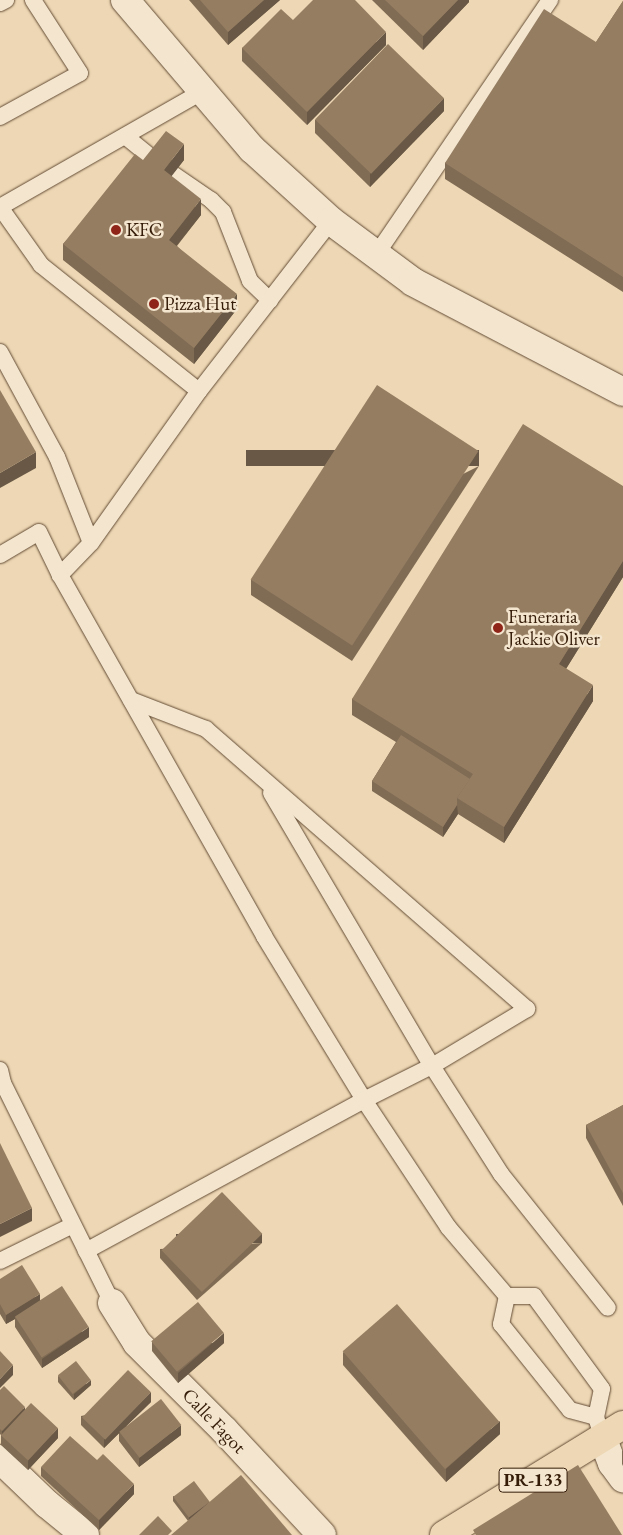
<!DOCTYPE html>
<style>
body{margin:0}
#map{position:relative;width:623px;height:1535px;overflow:hidden;background:#edd7b4;font-family:"EB Garamond",serif}
div>[style]{position:absolute}
[style*='--x']{left:calc(var(--x)*1px);top:calc(var(--y)*1px);width:calc(var(--w)*1px);rotate:calc(var(--a)*1deg)}
.roads{filter:drop-shadow(0 0 1px #634b34) drop-shadow(0 0 1px #634b34)}
.lane>*{height:16px;margin:-8px;padding:0 8px;transform-origin:8px;border-radius:8px;background:#f3e5ce}
.street>*{height:28px;margin:-14px;padding:0 14px;transform-origin:14px;border-radius:14px;background:#f3e5ce}
.secondary>*{height:28px;margin:-14px;padding:0 14px;transform-origin:14px;border-radius:14px;background:#f3e5ce}
.primary>*{height:28px;margin:-14px;padding:0 14px;transform-origin:14px;border-radius:14px;background:#edd7b4}
.wall>*{inset:0;background:#806c54}
.shaded-wall>*{inset:0;background:#685845;transform-origin:0 0}
.building>*{inset:0;background:#957d62;transform-origin:0 0}
.dots>*{width:14px;height:14px;translate:-50% -50%;box-sizing:border-box;border:2px solid #f3e5ce;border-radius:50%}
span{translate:-50% -50%;white-space:nowrap;text-align:center;line-height:1.15;-webkit-text-stroke:5px #f3e5ce;paint-order:stroke}
.shield-label span{padding:1px 4px;background:#f3e5ce;border:1px solid;border-radius:4px;-webkit-text-stroke-width:0}
.shield-label{font-size:18px;color:#351c09;font-weight:700}
.poi-label{font-size:19px;color:#351c09}
.left{translate:0 -50%;text-align:left}
.street-label{font-size:19px;color:#351c09}
</style>
<div id="map">
<div class="roads">
<div class="lane">
<i style="--x:0;--y:3;--w:7;--a:-27"></i>
<i style="--x:0;--y:117;--w:91;--a:-28.8"></i>
<i style="--x:80;--y:73;--w:87;--a:-122.8"></i>
<i style="--x:125;--y:136;--w:38;--a:39"></i>
<i style="--x:173;--y:174;--w:46;--a:34.4"></i>
<i style="--x:211;--y:200;--w:17;--a:45"></i>
<i style="--x:223;--y:212;--w:74;--a:68.6"></i>
<i style="--x:250;--y:281;--w:28;--a:44"></i>
<i style="--x:0;--y:207;--w:71;--a:54.7"></i>
<i style="--x:41;--y:265;--w:202;--a:38.6"></i>
<i style="--x:0;--y:207;--w:234;--a:-29.7"></i>
<i style="--x:331;--y:221;--w:215;--a:127.8"></i>
<i style="--x:199;--y:391;--w:186;--a:125.4"></i>
<i style="--x:91;--y:543;--w:45;--a:134.1"></i>
<i style="--x:60;--y:575;--w:415;--a:60.5"></i>
<i style="--x:264;--y:936;--w:192;--a:58.6"></i>
<i style="--x:364;--y:1100;--w:152;--a:56.5"></i>
<i style="--x:448;--y:1227;--w:91;--a:49.5"></i>
<i style="--x:507;--y:1296;--w:27;--a:0"></i>
<i style="--x:534;--y:1296;--w:115;--a:53.8"></i>
<i style="--x:602;--y:1389;--w:29;--a:102"></i>
<i style="--x:596;--y:1417;--w:21;--a:73"></i>
<i style="--x:376;--y:255;--w:309;--a:-55.7"></i>
<i style="--x:0;--y:352;--w:119;--a:61.5"></i>
<i style="--x:57;--y:457;--w:92;--a:68.4"></i>
<i style="--x:0;--y:555;--w:45;--a:-30.5"></i>
<i style="--x:39;--y:532;--w:48;--a:64"></i>
<i style="--x:271;--y:793;--w:317;--a:59.5"></i>
<i style="--x:432;--y:1066;--w:128;--a:57.4"></i>
<i style="--x:501;--y:1174;--w:171;--a:51.4"></i>
<i style="--x:0;--y:1070;--w:13;--a:77"></i>
<i style="--x:3;--y:1083;--w:246;--a:63.6"></i>
<i style="--x:86;--y:1251;--w:316;--a:-28.5"></i>
<i style="--x:364;--y:1100;--w:76;--a:-26.6"></i>
<i style="--x:432;--y:1066;--w:111;--a:-31"></i>
<i style="--x:527;--y:1009;--w:426;--a:-138.9"></i>
<i style="--x:206;--y:729;--w:80;--a:-158.9"></i>
<i style="--x:0;--y:1261;--w:81;--a:-26.3"></i>
<i style="--x:507;--y:1296;--w:29;--a:102"></i>
<i style="--x:501;--y:1324;--w:110;--a:51.3"></i>
<i style="--x:570;--y:1410;--w:27;--a:15"></i>
</div>
<div class="street">
<i style="--x:112;--y:1303;--w:47;--a:58"></i>
<i style="--x:137;--y:1343;--w:124;--a:45"></i>
<i style="--x:225;--y:1431;--w:142;--a:47"></i>
<i style="--x:602;--y:1437;--w:28;--a:69"></i>
<i style="--x:612;--y:1463;--w:19;--a:54"></i>
<i style="--x:0;--y:1459;--w:65;--a:43.8"></i>
<i style="--x:47;--y:1504;--w:49;--a:39.2"></i>
</div>
<div class="secondary">
<i style="--x:125;--y:0;--w:196;--a:49.6"></i>
<i style="--x:252;--y:149;--w:107;--a:42.3"></i>
<i style="--x:331;--y:221;--w:102;--a:36.6"></i>
<i style="--x:413;--y:282;--w:237;--a:27.6"></i>
</div>
<div class="primary">
<i style="--x:444;--y:1535;--w:210;--a:-31.6"></i>
</div>
</div>
<div class="wall">
<i style="clip-path:polygon(189px 0,280px 0,228px 45px)"></i>
<i style="clip-path:polygon(372px 0,469px 0,469px 2px,423px 50px)"></i>
<i style="clip-path:polygon(623px 1px,623px 292px,445px 179px,445px 163px,596px 42px)"></i>
<i style="clip-path:polygon(293px 20px,386px 45px,307px 125px,242px 61px,242px 48px)"></i>
<i style="clip-path:polygon(444px 111px,370px 187px,315px 133px,315px 120px)"></i>
<i style="clip-path:polygon(143px 160px,184px 160px,171px 176px,201px 215px,177px 246px,237px 309px,194px 364px,63px 260px,63px 244px)"></i>
<i style="clip-path:polygon(479px 466px,352px 661px,251px 595px,251px 580px)"></i>
<i style="clip-path:polygon(623px 486px,623px 577px,566px 669px,593px 701px,504px 843px,458px 814px,443px 837px,372px 791px,372px 781px,396px 742px,352px 715px,352px 699px)"></i>
<i style="clip-path:polygon(623px 1105px,623px 1206px,586px 1138px,586px 1125px)"></i>
<i style="clip-path:polygon(262px 1243px,197px 1300px,160px 1258px,160px 1249px)"></i>
<i style="clip-path:polygon(0 1279px,40px 1300px,89px 1337px,42px 1368px,15px 1327px,15px 1319px,6px 1324px,0 1314px)"></i>
<i style="clip-path:polygon(152px 1342px,224px 1343px,178px 1383px,152px 1351px)"></i>
<i style="clip-path:polygon(343px 1352px,500px 1434px,446px 1482px,343px 1365px)"></i>
<i style="clip-path:polygon(58px 1376px,91px 1385px,74px 1400px,58px 1382px)"></i>
<i style="clip-path:polygon(0 1390px,58px 1438px,28px 1470px,1px 1445px,1px 1435px,0 1434px)"></i>
<i style="clip-path:polygon(151px 1402px,126px 1426px,181px 1435px,139px 1467px,119px 1441px,119px 1433px,104px 1448px,81px 1425px,81px 1416px)"></i>
<i style="clip-path:polygon(623px 1450px,623px 1466px,622px 1464px,622px 1451px)"></i>
<i style="clip-path:polygon(41px 1467px,134px 1494px,99px 1530px,41px 1476px)"></i>
<i style="clip-path:polygon(173px 1496px,210px 1502px,172px 1535px,188px 1521px,173px 1501px)"></i>
</div>
<div class="shaded-wall">
<i style="clip-path:polygon(264px 0,280px 0,228px 45px,228px 32px)"></i>
<i style="clip-path:polygon(458px 0,469px 0,469px 2px,423px 50px,423px 36px)"></i>
<i style="clip-path:polygon(386px 32px,386px 45px,307px 125px,307px 112px)"></i>
<i style="clip-path:polygon(444px 98px,444px 111px,370px 187px,370px 174px)"></i>
<i style="clip-path:polygon(184px 144px,184px 160px,164px 186px,164px 170px)"></i>
<i style="clip-path:polygon(201px 199px,201px 215px,169px 255px,169px 240px)"></i>
<i style="clip-path:polygon(237px 294px,237px 309px,194px 364px,194px 348px)"></i>
<i style="left:479px;top:450px;width:16px;height:233px;rotate:90deg"></i>
<i style="clip-path:polygon(36px 452px,36px 468px,0 488px,0 473px)"></i>
<i style="clip-path:polygon(623px 561px,623px 577px,559px 680px,559px 664px)"></i>
<i style="clip-path:polygon(593px 685px,593px 701px,504px 843px,504px 827px)"></i>
<i style="clip-path:polygon(457px 805px,458px 814px,443px 837px,443px 827px)"></i>
<i style="clip-path:polygon(32px 1208px,32px 1221px,0 1237px,0 1224px)"></i>
<i style="left:262px;top:1234px;width:9px;height:86px;rotate:90deg"></i>
<i style="clip-path:polygon(40px 1294px,40px 1304px,15px 1317px,15px 1319px,6px 1324px,6px 1315px)"></i>
<i style="clip-path:polygon(89px 1327px,89px 1337px,42px 1368px,42px 1359px)"></i>
<i style="clip-path:polygon(224px 1333px,224px 1343px,178px 1383px,178px 1373px)"></i>
<i style="clip-path:polygon(13px 1365px,13px 1375px,0 1388px,0 1379px)"></i>
<i style="clip-path:polygon(91px 1380px,91px 1385px,74px 1400px,74px 1394px)"></i>
<i style="clip-path:polygon(151px 1392px,151px 1402px,104px 1448px,104px 1438px)"></i>
<i style="clip-path:polygon(25px 1407px,25px 1412px,2px 1436px,2px 1431px)"></i>
<i style="clip-path:polygon(500px 1421px,500px 1434px,446px 1482px,446px 1469px)"></i>
<i style="clip-path:polygon(181px 1425px,181px 1435px,139px 1467px,139px 1458px)"></i>
<i style="clip-path:polygon(58px 1428px,58px 1438px,28px 1470px,28px 1460px)"></i>
<i style="clip-path:polygon(134px 1484px,134px 1494px,99px 1530px,99px 1520px)"></i>
<i style="clip-path:polygon(210px 1502px,189px 1523px,189px 1517px)"></i>
</div>
<div class="building">
<i style="clip-path:polygon(200px 0,264px 0,228px 32px)"></i>
<i style="clip-path:polygon(313px 0,355px 0,386px 32px,307px 112px,242px 48px,281px 9px,293px 20px)"></i>
<i style="clip-path:polygon(385px 0,458px 0,423px 36px)"></i>
<i style="clip-path:polygon(623px 1px,623px 277px,445px 163px,544px 9px,596px 42px)"></i>
<i style="left:388px;top:44px;width:78px;height:105px;rotate:44deg"></i>
<i style="clip-path:polygon(166px 131px,184px 144px,164px 170px,201px 199px,169px 240px,237px 294px,194px 348px,63px 244px,135px 154px,143px 160px)"></i>
<i style="left:377px;top:385px;width:121px;height:232px;rotate:33deg"></i>
<i style="clip-path:polygon(0 390px,36px 452px,0 473px)"></i>
<i style="clip-path:polygon(523px 424px,623px 486px,623px 561px,559px 664px,593px 685px,504px 827px,457px 798px,473px 774px,352px 699px)"></i>
<i style="clip-path:polygon(401px 735px,470px 779px,457px 798px,457px 805px,443px 827px,372px 781px)"></i>
<i style="clip-path:polygon(623px 1105px,623px 1193px,586px 1125px)"></i>
<i style="clip-path:polygon(0 1143px,32px 1208px,0 1224px)"></i>
<i style="left:222px;top:1192px;width:58px;height:84px;rotate:46deg"></i>
<i style="clip-path:polygon(22px 1265px,40px 1294px,6px 1315px,0 1304px,0 1279px)"></i>
<i style="left:62px;top:1286px;width:49px;height:56px;rotate:57deg"></i>
<i style="left:198px;top:1302px;width:40px;height:61px;rotate:50deg"></i>
<i style="left:397px;top:1304px;width:156px;height:72px;rotate:49deg"></i>
<i style="clip-path:polygon(0 1351px,13px 1365px,0 1379px)"></i>
<i style="left:76px;top:1361px;width:24px;height:23px;rotate:52deg"></i>
<i style="left:128px;top:1370px;width:32px;height:66px;rotate:44deg"></i>
<i style="clip-path:polygon(4px 1386px,25px 1407px,2px 1431px,0 1429px,0 1390px)"></i>
<i style="left:161px;top:1399px;width:33px;height:53px;rotate:52deg"></i>
<i style="left:31px;top:1403px;width:37px;height:44px;rotate:43deg"></i>
<i style="clip-path:polygon(70px 1436px,97px 1460px,103px 1454px,134px 1484px,99px 1520px,41px 1467px)"></i>
<i style="clip-path:polygon(578px 1465px,622px 1535px,476px 1535px,473px 1530px)"></i>
<i style="clip-path:polygon(241px 1475px,292px 1535px,171px 1535px)"></i>
<i style="left:194px;top:1481px;width:26px;height:26px;rotate:53deg"></i>
<i style="clip-path:polygon(158px 1516px,172px 1531px,168px 1535px,139px 1535px)"></i>
</div>
<div class="dots">
<i style="left:116px;top:230px;background:#8f2418"></i>
<i style="left:154px;top:304px;background:#8f2418"></i>
<i style="left:498px;top:628px;background:#8f2418"></i>
</div>
<div class="shield-label">
<span style="left:533px;top:1480px">PR-133</span>
</div>
<div class="poi-label">
<span class="left" style="left:126px;top:230px">KFC</span>
<span class="left" style="left:164px;top:304px">Pizza Hut</span>
<span class="left" style="left:508px;top:628px">Funeraria<br>Jackie Oliver</span>
</div>
<div class="street-label">
<span style="left:214px;top:1421px;rotate:46deg">Calle Fagot</span>
</div>
</div>
